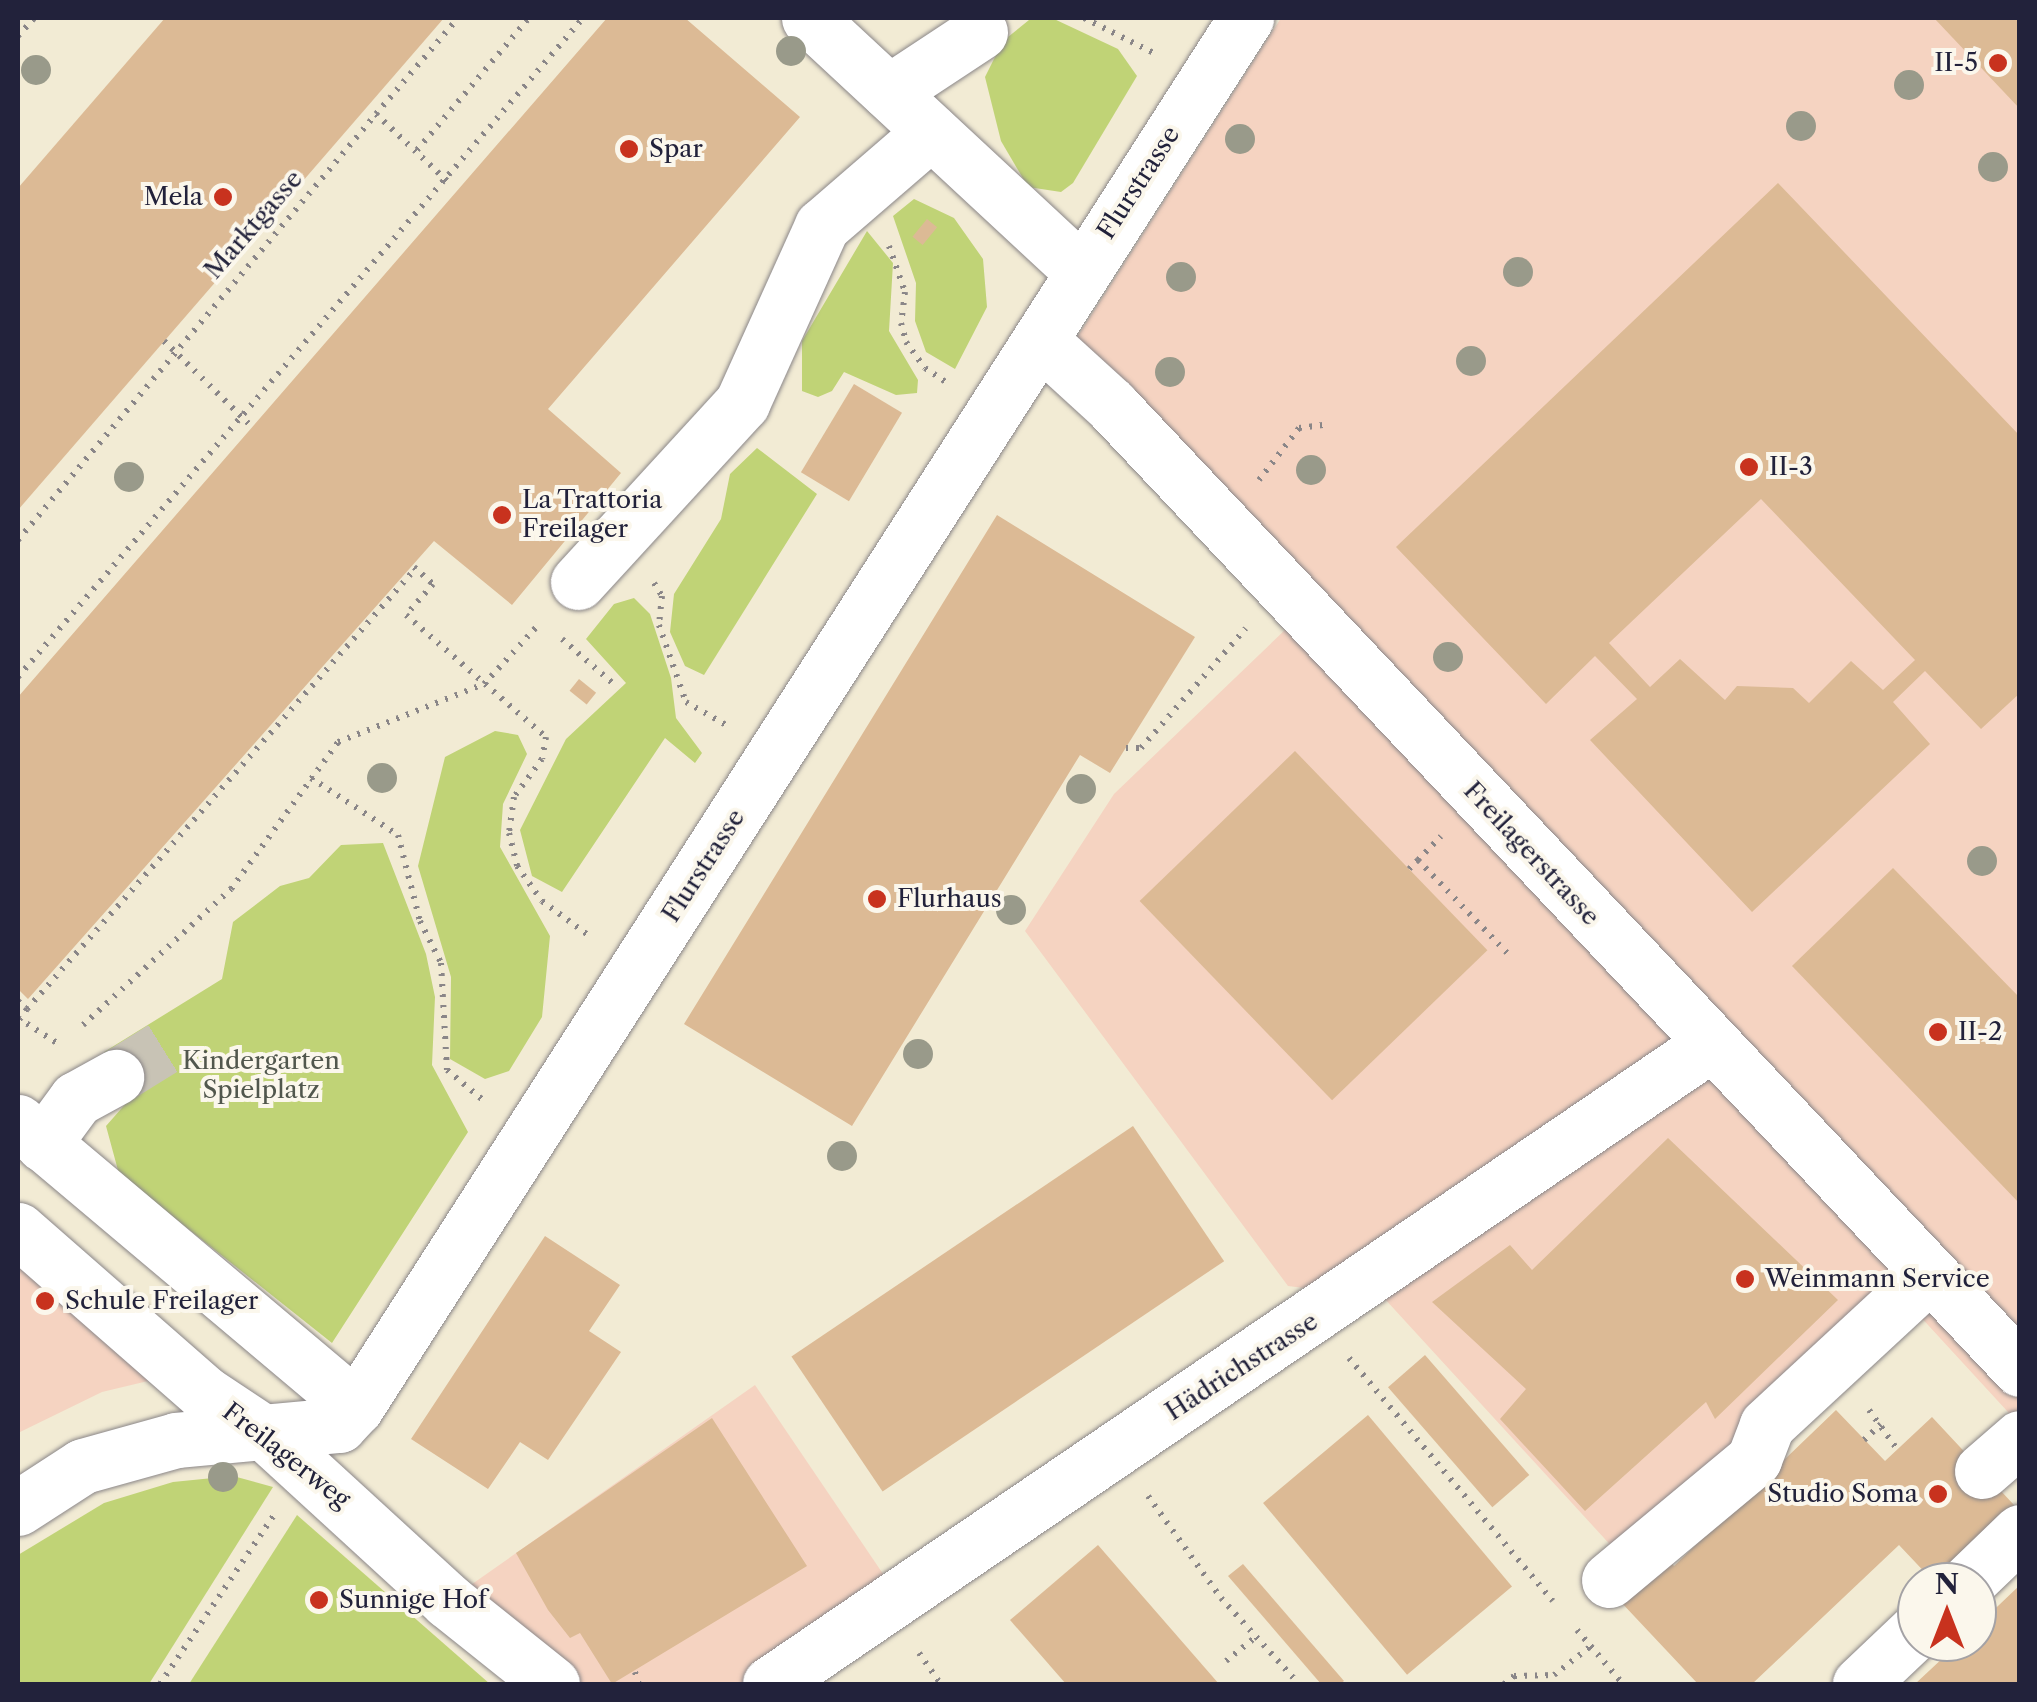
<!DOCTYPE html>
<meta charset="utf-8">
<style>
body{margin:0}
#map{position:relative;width:2037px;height:1702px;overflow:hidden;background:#f2ebd4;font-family:"Libre Caslon Text",serif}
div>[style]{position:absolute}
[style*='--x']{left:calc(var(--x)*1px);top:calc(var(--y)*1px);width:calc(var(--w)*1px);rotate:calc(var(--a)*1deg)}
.built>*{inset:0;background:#f5d3c1}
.green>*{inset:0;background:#c0d376}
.building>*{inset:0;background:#dcba95;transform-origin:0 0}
.minor-tunnel>*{height:55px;margin-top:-27.5px;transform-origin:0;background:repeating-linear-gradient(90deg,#c8c3b5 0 55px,transparent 0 83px)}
.path>*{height:6px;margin-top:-3px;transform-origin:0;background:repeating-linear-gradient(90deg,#8a8688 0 2.5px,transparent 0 10.5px)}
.roads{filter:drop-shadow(0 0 2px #8a8688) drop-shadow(0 0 2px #8a8688)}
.minor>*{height:55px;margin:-27.5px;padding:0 27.5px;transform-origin:27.5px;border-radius:27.5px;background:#fff}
.trees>*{width:30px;height:30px;margin:-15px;border-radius:50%;background:#999a8a}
.dots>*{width:28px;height:28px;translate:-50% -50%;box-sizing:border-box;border:5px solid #fbf7ec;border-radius:50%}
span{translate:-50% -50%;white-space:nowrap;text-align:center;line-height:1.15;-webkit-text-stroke:8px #fbf7ec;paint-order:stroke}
.poi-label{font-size:25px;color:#22223b}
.right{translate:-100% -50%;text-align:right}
.left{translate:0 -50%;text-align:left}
.street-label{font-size:25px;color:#22223b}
.park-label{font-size:25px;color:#51574d}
.frame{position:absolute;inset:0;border:20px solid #22223b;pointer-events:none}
.north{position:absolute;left:1897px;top:1562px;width:100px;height:100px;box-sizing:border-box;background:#fbf7ec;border:2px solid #a4a2a5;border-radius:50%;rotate:0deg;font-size:28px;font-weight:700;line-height:40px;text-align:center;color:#22223b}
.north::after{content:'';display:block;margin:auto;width:35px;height:45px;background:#c8321e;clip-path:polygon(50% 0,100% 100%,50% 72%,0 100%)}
</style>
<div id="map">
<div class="built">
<i style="clip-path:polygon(1281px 18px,2019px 18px,2019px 1424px,1917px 1313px,1615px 1550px,1384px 1298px,1288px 1286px,1025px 931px,1114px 794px,1310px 606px,1074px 342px)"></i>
<i style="clip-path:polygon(18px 1254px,128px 1349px,148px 1381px,102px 1392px,18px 1433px)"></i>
<i style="clip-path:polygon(755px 1385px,898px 1596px,748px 1684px,549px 1684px,448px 1601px)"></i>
</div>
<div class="green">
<i style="clip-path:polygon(1052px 18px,1118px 49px,1137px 76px,1073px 183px,1061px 192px,1028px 187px,1001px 141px,985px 77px,1003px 41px,1029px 20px)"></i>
<i style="clip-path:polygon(914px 199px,954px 218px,983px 259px,987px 307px,955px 369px,926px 352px,915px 321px,916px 283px,893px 216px)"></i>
<i style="clip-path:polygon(867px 231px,893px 263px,889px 331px,918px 380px,917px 393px,896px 395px,844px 372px,832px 391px,818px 397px,802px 391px,802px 341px)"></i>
<i style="clip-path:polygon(757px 448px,817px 494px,704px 675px,685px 666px,670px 632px,674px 594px,721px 519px,730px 474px)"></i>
<i style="clip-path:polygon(634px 598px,650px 614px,671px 678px,676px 718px,702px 753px,695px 763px,665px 738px,562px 892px,532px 876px,520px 830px,566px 739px,626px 683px,586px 639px,614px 604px)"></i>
<i style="clip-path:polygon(495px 731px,518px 735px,527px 754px,503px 804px,500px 847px,550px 936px,542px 1017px,509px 1071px,485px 1079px,450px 1059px,451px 977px,418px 866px,445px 757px)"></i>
<i style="clip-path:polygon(383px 843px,426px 954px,435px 997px,432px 1065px,468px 1132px,332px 1343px,119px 1174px,106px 1126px,128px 1101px,104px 1052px,222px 979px,233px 922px,280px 886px,309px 878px,341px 845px)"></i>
<i style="clip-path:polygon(233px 1476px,273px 1487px,149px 1684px,18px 1684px,18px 1555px,104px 1503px,173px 1482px)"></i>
<i style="clip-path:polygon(297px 1515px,490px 1684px,189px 1684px)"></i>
</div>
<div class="building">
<i style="clip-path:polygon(165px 18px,444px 18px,18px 510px,18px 188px)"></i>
<i style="clip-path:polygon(607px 18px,685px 18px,800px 117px,548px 409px,621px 473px,512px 605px,434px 541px,28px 999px,18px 989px,18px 697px)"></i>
<i style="clip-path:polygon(1934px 18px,2020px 18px,2020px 109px)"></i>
<i style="clip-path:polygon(evenodd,1778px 183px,2020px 436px,2020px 693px,1981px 729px,1925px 671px,1893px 702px,1930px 744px,1752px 912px,1590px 740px,1637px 699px,1595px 656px,1546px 704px,1396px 547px,1778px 183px,1761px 499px,1915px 660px,1883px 690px,1851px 661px,1809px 703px,1793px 688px,1737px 686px,1725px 700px,1680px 659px,1650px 687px,1609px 643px,1761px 499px)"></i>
<i style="left:927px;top:219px;width:13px;height:23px;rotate:39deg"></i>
<i style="left:854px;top:384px;width:56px;height:103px;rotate:31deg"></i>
<i style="clip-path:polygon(997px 515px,1195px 637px,1110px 773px,1080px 755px,852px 1126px,684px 1024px)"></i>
<i style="left:579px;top:679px;width:22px;height:15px;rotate:39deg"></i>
<i style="left:1295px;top:751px;width:277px;height:216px;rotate:46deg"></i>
<i style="clip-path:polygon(1893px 868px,2020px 998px,2020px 1204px,1792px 966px)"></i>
<i style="left:1133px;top:1126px;width:163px;height:412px;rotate:56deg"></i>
<i style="clip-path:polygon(1668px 1138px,1838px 1300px,1715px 1419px,1706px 1402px,1585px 1511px,1500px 1419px,1526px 1389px,1432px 1302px,1510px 1245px,1532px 1270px)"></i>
<i style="clip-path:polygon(545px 1236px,620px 1285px,589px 1331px,621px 1352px,548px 1460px,520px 1442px,488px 1489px,411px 1439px)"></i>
<i style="left:1425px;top:1355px;width:159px;height:49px;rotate:49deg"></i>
<i style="clip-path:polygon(1836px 1410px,1885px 1461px,1932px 1417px,2014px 1505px,1933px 1581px,1899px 1545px,1752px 1684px,1698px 1684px,1619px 1600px,1666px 1556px,1674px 1566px)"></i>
<i style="left:1368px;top:1415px;width:224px;height:137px;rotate:50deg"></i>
<i style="clip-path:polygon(712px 1418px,807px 1566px,612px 1684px,580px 1633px,570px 1638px,548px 1610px,516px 1553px)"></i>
<i style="clip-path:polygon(1098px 1545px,1219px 1684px,1066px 1684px,1010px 1620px)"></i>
<i style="clip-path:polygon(1243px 1564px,1344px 1681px,1340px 1684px,1321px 1684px,1228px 1576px)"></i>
<i style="clip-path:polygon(2020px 1585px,2020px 1684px,1915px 1684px,1960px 1642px,1977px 1642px,1977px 1626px)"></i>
</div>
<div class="minor-tunnel">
<i style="--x:116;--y:1077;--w:78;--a:-31.8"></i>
</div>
<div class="path">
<i style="--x:1084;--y:18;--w:80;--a:26.6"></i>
<i style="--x:18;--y:36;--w:24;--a:-48"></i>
<i style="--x:376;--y:114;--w:126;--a:-49.5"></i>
<i style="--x:417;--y:150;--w:173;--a:-49.7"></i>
<i style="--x:889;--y:246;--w:49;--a:70.8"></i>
<i style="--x:905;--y:292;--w:31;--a:97"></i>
<i style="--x:901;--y:323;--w:20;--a:75"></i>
<i style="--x:906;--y:342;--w:32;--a:54"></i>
<i style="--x:925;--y:368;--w:25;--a:34"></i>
<i style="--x:164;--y:341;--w:123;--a:44.3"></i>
<i style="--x:1259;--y:480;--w:66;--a:-52.4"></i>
<i style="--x:1299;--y:428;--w:24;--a:-7"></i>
<i style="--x:18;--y:540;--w:556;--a:-49.96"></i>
<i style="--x:376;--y:114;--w:98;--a:43.3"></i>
<i style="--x:414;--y:567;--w:25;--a:42"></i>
<i style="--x:433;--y:584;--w:41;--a:131.1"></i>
<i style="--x:406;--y:615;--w:186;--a:41.1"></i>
<i style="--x:546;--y:737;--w:22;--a:100"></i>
<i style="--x:542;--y:759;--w:47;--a:126.4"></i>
<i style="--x:514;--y:797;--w:36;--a:98"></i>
<i style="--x:509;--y:833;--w:34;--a:76"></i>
<i style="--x:517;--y:866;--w:43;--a:54.5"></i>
<i style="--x:542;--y:901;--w:62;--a:36.5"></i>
<i style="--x:654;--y:583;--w:15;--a:58"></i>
<i style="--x:662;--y:596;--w:29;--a:96"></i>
<i style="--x:659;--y:625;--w:82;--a:70.7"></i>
<i style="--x:686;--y:702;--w:46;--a:29.9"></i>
<i style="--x:562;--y:639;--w:73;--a:41.1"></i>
<i style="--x:18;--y:677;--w:868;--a:-49.39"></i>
<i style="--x:1126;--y:748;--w:15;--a:0"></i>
<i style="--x:1141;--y:748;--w:159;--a:-48.8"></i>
<i style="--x:311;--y:778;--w:104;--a:33.2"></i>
<i style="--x:398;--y:835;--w:89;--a:75.7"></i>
<i style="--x:420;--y:921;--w:47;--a:63.4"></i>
<i style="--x:441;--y:963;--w:107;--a:86.8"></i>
<i style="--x:447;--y:1070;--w:47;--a:39.8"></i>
<i style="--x:1418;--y:860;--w:33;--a:-46"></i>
<i style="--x:1409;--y:869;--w:13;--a:-45"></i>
<i style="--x:1418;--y:860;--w:134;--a:46.2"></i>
<i style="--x:18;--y:1001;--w:12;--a:42"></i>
<i style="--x:27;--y:1009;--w:14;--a:126"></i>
<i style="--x:27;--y:1009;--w:588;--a:-48.58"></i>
<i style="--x:18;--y:1018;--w:46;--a:32.7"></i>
<i style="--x:83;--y:1025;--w:201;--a:-42.6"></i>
<i style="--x:231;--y:889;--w:182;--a:-53.9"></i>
<i style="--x:338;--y:742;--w:157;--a:-21.7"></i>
<i style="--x:484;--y:684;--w:83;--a:-47.4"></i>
<i style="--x:1349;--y:1358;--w:317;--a:50"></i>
<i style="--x:1869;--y:1410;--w:48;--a:54.3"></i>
<i style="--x:1864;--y:1440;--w:23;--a:-43"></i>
<i style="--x:1148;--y:1496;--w:125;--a:54.4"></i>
<i style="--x:1221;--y:1598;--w:116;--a:47.8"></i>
<i style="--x:1577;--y:1630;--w:71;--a:49.6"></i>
<i style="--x:919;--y:1653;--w:38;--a:55"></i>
<i style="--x:1226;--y:1661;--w:38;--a:-39"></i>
<i style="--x:635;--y:1672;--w:13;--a:72"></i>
<i style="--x:160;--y:1684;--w:204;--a:-56"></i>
<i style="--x:1504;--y:1684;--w:13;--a:-39"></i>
<i style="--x:1514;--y:1676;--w:40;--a:-1.4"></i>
<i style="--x:1554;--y:1675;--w:47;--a:-38.1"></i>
</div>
<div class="roads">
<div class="minor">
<i style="--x:809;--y:18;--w:373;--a:42.9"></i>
<i style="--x:889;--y:92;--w:109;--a:-33.4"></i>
<i style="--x:1041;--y:341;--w:95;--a:42.4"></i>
<i style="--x:1111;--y:405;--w:1325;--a:46.68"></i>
<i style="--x:578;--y:582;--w:243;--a:-47.5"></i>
<i style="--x:742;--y:403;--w:194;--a:-65.7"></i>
<i style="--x:822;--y:226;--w:144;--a:-40.8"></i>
<i style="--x:18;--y:1122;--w:442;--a:40.1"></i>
<i style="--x:43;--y:1144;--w:56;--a:-53.7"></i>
<i style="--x:76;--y:1099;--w:46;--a:-28.8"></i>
<i style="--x:18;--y:1230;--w:247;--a:41.2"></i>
<i style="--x:204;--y:1393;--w:74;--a:33.5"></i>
<i style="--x:266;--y:1434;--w:247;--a:42.5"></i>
<i style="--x:448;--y:1601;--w:133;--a:38.6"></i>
<i style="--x:1982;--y:1471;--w:50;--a:-41"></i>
<i style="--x:18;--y:1508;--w:77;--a:-32.9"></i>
<i style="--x:83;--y:1466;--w:97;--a:-15.6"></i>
<i style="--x:176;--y:1440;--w:164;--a:-5.3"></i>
<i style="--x:339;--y:1425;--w:25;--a:-47"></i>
<i style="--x:356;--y:1407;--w:1650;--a:-57.35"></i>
<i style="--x:1609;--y:1580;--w:189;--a:-39.8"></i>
<i style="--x:1754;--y:1459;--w:36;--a:-69"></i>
<i style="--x:1767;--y:1425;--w:221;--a:-42.8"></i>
<i style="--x:1968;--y:1582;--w:72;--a:-43.9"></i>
<i style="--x:770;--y:1684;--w:1138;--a:-34.22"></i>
<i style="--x:1860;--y:1684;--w:79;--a:-43.5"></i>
</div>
</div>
<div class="trees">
<i style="left:791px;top:51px"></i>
<i style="left:36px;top:70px"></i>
<i style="left:1909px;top:85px"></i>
<i style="left:1801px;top:126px"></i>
<i style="left:1240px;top:139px"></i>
<i style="left:1993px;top:167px"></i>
<i style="left:1518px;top:272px"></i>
<i style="left:1181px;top:277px"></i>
<i style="left:1471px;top:361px"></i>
<i style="left:1170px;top:372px"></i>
<i style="left:1311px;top:470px"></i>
<i style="left:129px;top:477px"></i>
<i style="left:1448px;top:657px"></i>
<i style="left:382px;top:778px"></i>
<i style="left:1081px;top:789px"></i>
<i style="left:1982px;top:861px"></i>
<i style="left:1011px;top:910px"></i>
<i style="left:918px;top:1054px"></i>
<i style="left:842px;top:1156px"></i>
<i style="left:223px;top:1477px"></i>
</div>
<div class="dots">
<i style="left:1998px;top:63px;background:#c8321e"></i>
<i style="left:629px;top:149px;background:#c8321e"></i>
<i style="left:223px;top:197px;background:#c8321e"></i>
<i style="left:1749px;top:467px;background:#c8321e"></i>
<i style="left:502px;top:515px;background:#c8321e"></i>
<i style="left:877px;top:899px;background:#c8321e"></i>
<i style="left:1938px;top:1032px;background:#c8321e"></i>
<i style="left:1745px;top:1279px;background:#c8321e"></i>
<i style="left:45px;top:1301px;background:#c8321e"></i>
<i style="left:1938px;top:1494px;background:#c8321e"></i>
<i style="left:319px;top:1600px;background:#c8321e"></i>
</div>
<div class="poi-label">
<span class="right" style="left:1978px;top:63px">II-5</span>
<span class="left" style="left:649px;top:149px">Spar</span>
<span class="right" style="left:203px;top:197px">Mela</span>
<span class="left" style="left:1769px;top:467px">II-3</span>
<span class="left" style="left:522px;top:515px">La Trattoria<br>Freilager</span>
<span class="left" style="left:897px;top:899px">Flurhaus</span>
<span class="left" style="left:1958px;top:1032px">II-2</span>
<span class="left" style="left:1765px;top:1279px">Weinmann Service</span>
<span class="left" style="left:65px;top:1301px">Schule Freilager</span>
<span class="right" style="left:1918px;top:1494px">Studio Soma</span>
<span class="left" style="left:339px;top:1600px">Sunnige Hof</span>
</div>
<div class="street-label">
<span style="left:1139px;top:183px;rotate:-57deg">Flurstrasse</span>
<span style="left:254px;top:225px;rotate:-49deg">Marktgasse</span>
<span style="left:1531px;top:854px;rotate:47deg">Freilagerstrasse</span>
<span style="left:704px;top:866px;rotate:-57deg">Flurstrasse</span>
<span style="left:1242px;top:1367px;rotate:-33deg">Hädrichstrasse</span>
<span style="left:286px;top:1456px;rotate:38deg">Freilagerweg</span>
</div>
<div class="park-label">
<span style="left:261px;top:1076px">Kindergarten<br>Spielplatz</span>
</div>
<div class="frame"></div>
<div class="north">N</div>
</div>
